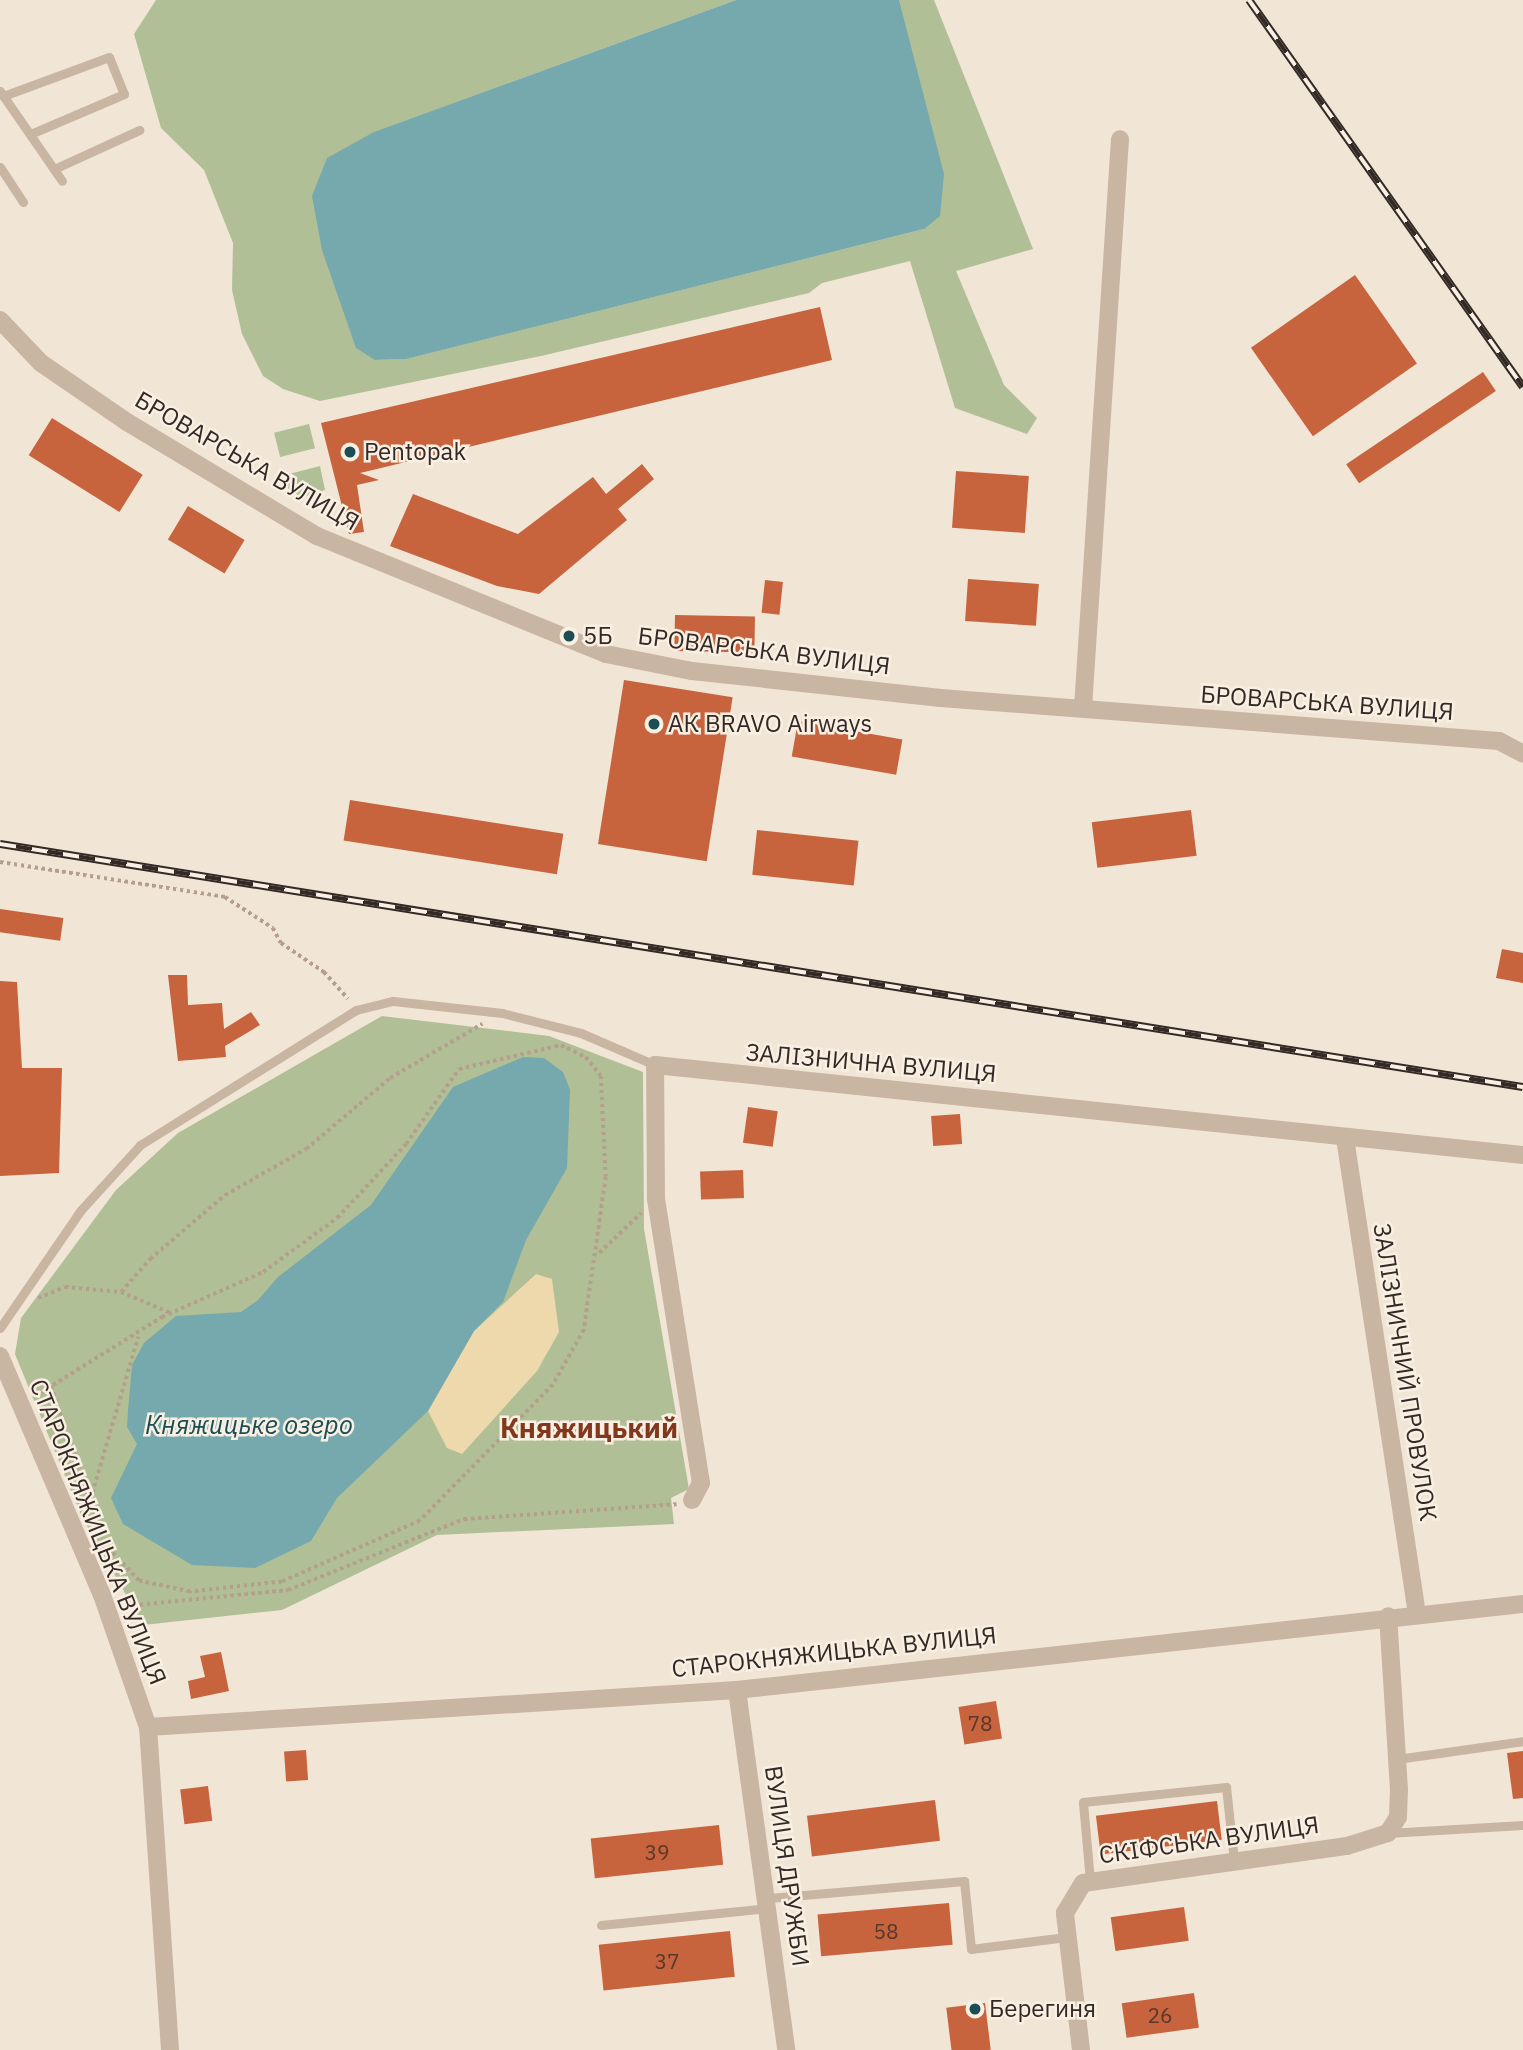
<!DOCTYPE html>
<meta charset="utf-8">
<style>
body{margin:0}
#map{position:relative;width:1523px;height:2050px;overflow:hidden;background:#f1e5d6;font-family:"IBM Plex Sans",sans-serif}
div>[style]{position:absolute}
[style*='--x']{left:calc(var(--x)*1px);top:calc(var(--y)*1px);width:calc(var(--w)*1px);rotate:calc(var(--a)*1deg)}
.green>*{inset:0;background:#b0bf96;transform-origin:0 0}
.sand>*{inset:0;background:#edd9ab}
.water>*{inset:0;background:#75a9ad}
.building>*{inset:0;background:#c7633d;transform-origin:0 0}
.path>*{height:3.5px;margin-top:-1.75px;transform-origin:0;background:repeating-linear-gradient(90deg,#b49f8c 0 3.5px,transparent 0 7px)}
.service>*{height:9px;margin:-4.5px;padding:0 4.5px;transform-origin:4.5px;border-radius:4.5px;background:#c8b5a2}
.minor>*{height:18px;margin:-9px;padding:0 9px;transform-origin:9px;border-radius:9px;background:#c8b5a2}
.rail>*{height:8px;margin-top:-4px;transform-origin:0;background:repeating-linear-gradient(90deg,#f9efe2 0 16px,#332925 0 32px);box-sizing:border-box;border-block:2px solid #332925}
.dots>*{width:19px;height:19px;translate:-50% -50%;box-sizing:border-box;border:4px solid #f9efe2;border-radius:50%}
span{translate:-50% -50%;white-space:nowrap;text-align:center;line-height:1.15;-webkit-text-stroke:5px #f9efe2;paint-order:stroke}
.number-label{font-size:21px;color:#58382b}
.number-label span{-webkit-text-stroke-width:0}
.poi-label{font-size:24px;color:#332925}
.left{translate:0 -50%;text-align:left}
.street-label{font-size:24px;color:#332925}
.water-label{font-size:26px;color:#1a4e54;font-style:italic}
.quarter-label{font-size:28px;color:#82381d;font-weight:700}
</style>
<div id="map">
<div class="green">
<i style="clip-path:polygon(156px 0,736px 0,375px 132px,375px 360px,405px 359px,924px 229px,899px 0,934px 0,1033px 249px,956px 271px,1004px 385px,1037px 418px,1027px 434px,955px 408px,910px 261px,822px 283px,809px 293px,541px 356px,320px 401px,283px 389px,263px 376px,242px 334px,232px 290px,233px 243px,204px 170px,161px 128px,134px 34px)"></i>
<i style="left:309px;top:424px;width:25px;height:36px;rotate:76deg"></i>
<i style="clip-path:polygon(320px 466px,325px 490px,301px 498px,288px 488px,285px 475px)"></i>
<i style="clip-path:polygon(382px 1016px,549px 1036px,643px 1072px,644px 1229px,689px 1489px,671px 1498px,674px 1524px,437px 1535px,282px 1610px,143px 1625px,81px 1515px,15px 1354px,21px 1318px,116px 1190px,178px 1133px)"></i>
</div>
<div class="sand">
<i style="clip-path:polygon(536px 1274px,552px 1279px,559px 1332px,537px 1371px,462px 1454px,447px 1448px,428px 1411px,474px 1331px)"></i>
</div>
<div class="water">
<i style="clip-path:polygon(736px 0,899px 0,944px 174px,940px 216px,924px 229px,406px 359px,375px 360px,356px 348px,322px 250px,312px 196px,327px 158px,374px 132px)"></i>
<i style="clip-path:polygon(523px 1057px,544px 1058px,563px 1072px,570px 1090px,567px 1168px,526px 1240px,503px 1302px,474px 1331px,428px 1411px,337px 1498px,311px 1541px,255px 1568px,192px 1565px,123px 1524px,111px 1498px,137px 1444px,127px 1427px,128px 1411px,132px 1365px,144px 1343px,176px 1316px,241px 1312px,258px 1300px,278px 1277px,371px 1205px,453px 1087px)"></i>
</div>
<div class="building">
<i style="left:1355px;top:275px;width:108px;height:127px;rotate:55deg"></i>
<i style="clip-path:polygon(820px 307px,832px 360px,360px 473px,379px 480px,357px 485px,364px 532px,349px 534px,321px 423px)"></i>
<i style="left:1483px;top:372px;width:23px;height:165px;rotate:56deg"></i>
<i style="left:52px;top:418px;width:107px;height:44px;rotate:32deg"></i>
<i style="clip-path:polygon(642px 464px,654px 479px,618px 509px,627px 520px,539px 594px,497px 586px,390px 546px,413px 494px,518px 534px,593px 477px,606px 494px)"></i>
<i style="left:956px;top:471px;width:73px;height:57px;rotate:4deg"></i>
<i style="left:188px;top:506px;width:66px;height:39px;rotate:31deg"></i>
<i style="left:968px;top:579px;width:71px;height:42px;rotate:4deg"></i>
<i style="left:765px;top:580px;width:18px;height:33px;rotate:6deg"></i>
<i style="left:675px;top:615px;width:80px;height:36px;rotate:1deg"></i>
<i style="left:624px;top:680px;width:110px;height:166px;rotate:9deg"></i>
<i style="left:798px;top:721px;width:106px;height:36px;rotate:10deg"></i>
<i style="left:350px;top:800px;width:216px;height:41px;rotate:9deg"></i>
<i style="left:1191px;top:810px;width:46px;height:100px;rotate:83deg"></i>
<i style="left:757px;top:830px;width:102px;height:45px;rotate:6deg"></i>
<i style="left:0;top:909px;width:64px;height:23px;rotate:8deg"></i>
<i style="clip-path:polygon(1502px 949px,1523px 953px,1523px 983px,1496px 978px)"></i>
<i style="clip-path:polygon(168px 975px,187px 975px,188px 1005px,222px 1003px,224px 1029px,251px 1012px,260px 1025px,225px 1046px,226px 1057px,178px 1061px)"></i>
<i style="clip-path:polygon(0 981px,17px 982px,22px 1068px,62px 1068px,59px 1173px,0 1176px)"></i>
<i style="left:748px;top:1107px;width:30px;height:36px;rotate:8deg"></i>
<i style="left:960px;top:1114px;width:30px;height:29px;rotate:86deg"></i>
<i style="left:743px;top:1170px;width:28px;height:43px;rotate:88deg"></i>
<i style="clip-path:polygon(221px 1652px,229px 1691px,191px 1699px,188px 1681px,205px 1677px,200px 1656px)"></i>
<i style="left:996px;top:1701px;width:38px;height:38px;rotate:81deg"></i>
<i style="left:306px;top:1750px;width:30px;height:22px;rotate:86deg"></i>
<i style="clip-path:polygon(1523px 1751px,1523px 1798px,1513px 1799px,1507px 1753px)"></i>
<i style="left:208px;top:1786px;width:35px;height:28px;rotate:83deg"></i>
<i style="left:935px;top:1800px;width:41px;height:129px;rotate:83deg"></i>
<i style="left:1217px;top:1801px;width:39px;height:122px;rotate:83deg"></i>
<i style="left:719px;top:1825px;width:40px;height:129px;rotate:84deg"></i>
<i style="left:949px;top:1903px;width:42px;height:132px;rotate:85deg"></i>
<i style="left:1184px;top:1907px;width:34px;height:74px;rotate:82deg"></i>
<i style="left:730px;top:1931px;width:46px;height:132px;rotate:84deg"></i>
<i style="left:1194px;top:1993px;width:35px;height:73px;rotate:82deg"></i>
<i style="left:985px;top:2003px;width:47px;height:39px;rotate:83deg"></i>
</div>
<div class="path">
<i style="--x:0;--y:862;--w:228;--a:8.8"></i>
<i style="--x:225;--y:897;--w:57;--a:32.9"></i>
<i style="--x:273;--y:928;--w:17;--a:62"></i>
<i style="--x:281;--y:943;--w:52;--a:34"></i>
<i style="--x:324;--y:972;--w:36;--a:48"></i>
<i style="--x:599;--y:1253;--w:58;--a:-43.6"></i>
<i style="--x:121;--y:1292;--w:54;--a:22.8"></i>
<i style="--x:38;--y:1298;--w:29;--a:-22"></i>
<i style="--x:65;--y:1287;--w:56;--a:5.1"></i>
<i style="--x:121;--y:1292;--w:44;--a:-48.7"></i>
<i style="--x:150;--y:1259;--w:99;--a:-40.5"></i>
<i style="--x:225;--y:1195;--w:93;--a:-29.6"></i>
<i style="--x:306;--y:1149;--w:110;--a:-40.2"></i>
<i style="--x:390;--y:1078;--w:107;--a:-30.4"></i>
<i style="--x:51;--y:1386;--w:120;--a:71.1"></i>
<i style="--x:35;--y:1396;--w:150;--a:-31.9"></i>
<i style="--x:162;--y:1317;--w:111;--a:-24"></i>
<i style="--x:263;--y:1272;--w:92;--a:-36.1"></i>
<i style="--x:337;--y:1218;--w:101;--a:-47"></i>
<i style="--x:406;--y:1144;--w:92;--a:-54.8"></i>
<i style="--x:459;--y:1069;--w:105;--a:-13.2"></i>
<i style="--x:561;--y:1045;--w:28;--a:26"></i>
<i style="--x:586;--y:1057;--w:24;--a:52"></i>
<i style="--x:601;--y:1076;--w:101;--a:87.2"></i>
<i style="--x:606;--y:1177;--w:155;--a:98.2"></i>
<i style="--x:584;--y:1330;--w:63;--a:119.4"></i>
<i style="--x:553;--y:1385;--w:190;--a:134.4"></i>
<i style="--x:420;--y:1521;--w:151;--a:156.2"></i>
<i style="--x:282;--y:1582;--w:93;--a:173.8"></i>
<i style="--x:190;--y:1592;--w:52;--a:-167.8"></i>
<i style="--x:139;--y:1581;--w:52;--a:-133.5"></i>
<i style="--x:103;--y:1543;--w:45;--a:-106.8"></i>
<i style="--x:90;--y:1500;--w:170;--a:-73.6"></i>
<i style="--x:126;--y:1606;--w:163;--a:-5.6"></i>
<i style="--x:288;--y:1590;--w:190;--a:-22"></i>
<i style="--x:464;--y:1519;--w:213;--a:-4"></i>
</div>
<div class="service">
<i style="--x:0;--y:91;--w:109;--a:55.4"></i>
<i style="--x:3;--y:96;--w:113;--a:-20.2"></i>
<i style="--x:109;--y:57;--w:40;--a:68"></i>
<i style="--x:124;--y:94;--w:102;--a:156.9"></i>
<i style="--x:0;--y:167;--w:42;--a:56.7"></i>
<i style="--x:54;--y:169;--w:94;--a:-24.6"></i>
<i style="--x:0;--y:1328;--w:142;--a:-55.6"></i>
<i style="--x:80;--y:1211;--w:89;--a:-47.7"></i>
<i style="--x:140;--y:1145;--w:255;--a:-32"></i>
<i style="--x:356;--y:1010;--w:38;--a:-14"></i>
<i style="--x:393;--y:1001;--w:110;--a:6.3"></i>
<i style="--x:502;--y:1013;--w:81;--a:14.2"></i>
<i style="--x:581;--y:1033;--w:81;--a:23.4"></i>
<i style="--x:1397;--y:1759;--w:127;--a:-8.1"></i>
<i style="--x:1388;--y:1833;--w:135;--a:-3.4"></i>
<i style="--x:1090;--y:1881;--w:79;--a:-95.1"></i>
<i style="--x:1083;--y:1802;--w:144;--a:-6"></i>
<i style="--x:1226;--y:1787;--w:74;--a:83.8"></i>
<i style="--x:769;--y:1898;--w:196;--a:-5"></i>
<i style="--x:964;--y:1881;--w:68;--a:84.1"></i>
<i style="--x:971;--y:1949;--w:96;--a:-7.2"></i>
<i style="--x:601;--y:1925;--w:169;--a:-5.8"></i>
</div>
<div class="minor">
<i style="--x:0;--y:320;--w:59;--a:46.4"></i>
<i style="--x:41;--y:363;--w:104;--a:34.5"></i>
<i style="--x:127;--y:422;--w:222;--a:31"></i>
<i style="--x:317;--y:536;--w:312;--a:22.2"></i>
<i style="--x:606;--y:654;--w:88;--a:11.2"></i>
<i style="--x:692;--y:671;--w:250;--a:6.2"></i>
<i style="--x:941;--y:698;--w:560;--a:4.41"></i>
<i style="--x:1499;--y:741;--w:27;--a:28"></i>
<i style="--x:1083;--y:708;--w:570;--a:-86.28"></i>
<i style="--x:1345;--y:1138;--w:480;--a:81.4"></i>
<i style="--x:0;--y:1356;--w:260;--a:66.9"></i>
<i style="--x:102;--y:1595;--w:140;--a:70.8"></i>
<i style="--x:148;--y:1727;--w:324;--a:86.1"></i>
<i style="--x:692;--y:1500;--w:19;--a:-62"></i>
<i style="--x:701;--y:1483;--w:287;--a:-99"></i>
<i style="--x:656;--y:1200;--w:135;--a:-90.4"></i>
<i style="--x:655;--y:1065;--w:873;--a:5.92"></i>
<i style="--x:737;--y:1690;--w:363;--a:82.2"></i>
<i style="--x:148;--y:1727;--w:590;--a:-3.59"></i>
<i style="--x:737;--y:1690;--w:791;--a:-6.24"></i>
<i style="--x:1081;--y:2050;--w:138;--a:-96.7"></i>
<i style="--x:1065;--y:1913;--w:35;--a:-59"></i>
<i style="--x:1083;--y:1883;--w:267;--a:-8"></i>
<i style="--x:1347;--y:1846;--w:43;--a:-17.6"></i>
<i style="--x:1388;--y:1833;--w:19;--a:-58"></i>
<i style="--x:1398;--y:1817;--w:27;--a:-88"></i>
<i style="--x:1399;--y:1790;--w:174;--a:-93.6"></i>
</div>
<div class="rail">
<i style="--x:1249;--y:0;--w:474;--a:54.7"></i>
<i style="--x:0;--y:844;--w:1542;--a:9.07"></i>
</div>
<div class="dots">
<i style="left:350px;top:452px;background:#1a4e54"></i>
<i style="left:569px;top:636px;background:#1a4e54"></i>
<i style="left:654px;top:724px;background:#1a4e54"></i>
<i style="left:975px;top:2009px;background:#1a4e54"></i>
</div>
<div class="number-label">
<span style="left:980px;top:1723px">78</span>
<span style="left:657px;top:1852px">39</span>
<span style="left:886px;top:1931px">58</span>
<span style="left:667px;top:1961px">37</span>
<span style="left:1160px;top:2015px">26</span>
</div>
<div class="poi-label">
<span class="left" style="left:364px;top:452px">Pentopak</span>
<span class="left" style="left:583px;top:636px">5Б</span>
<span class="left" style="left:668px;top:724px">АК BRAVO Airways</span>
<span class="left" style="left:989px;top:2009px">Берегиня</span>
</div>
<div class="street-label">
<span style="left:247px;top:461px;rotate:30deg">БРОВАРСЬКА ВУЛИЦЯ</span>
<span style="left:764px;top:651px;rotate:7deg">БРОВАРСЬКА ВУЛИЦЯ</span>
<span style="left:1327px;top:703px;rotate:4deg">БРОВАРСЬКА ВУЛИЦЯ</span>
<span style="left:871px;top:1063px;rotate:5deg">ЗАЛІЗНИЧНА ВУЛИЦЯ</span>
<span style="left:1405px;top:1372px;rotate:81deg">ЗАЛІЗНИЧНИЙ ПРОВУЛОК</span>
<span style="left:98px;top:1532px;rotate:68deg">СТАРОКНЯЖИЦЬКА ВУЛИЦЯ</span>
<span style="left:834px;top:1652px;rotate:-6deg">СТАРОКНЯЖИЦЬКА ВУЛИЦЯ</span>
<span style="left:1209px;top:1840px;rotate:-8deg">СКІФСЬКА ВУЛИЦЯ</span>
<span style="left:787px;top:1866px;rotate:82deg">ВУЛИЦЯ ДРУЖБИ</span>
</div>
<div class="water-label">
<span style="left:249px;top:1425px">Княжицьке озеро</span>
</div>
<div class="quarter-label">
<span style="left:589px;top:1428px">Княжицький</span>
</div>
</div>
